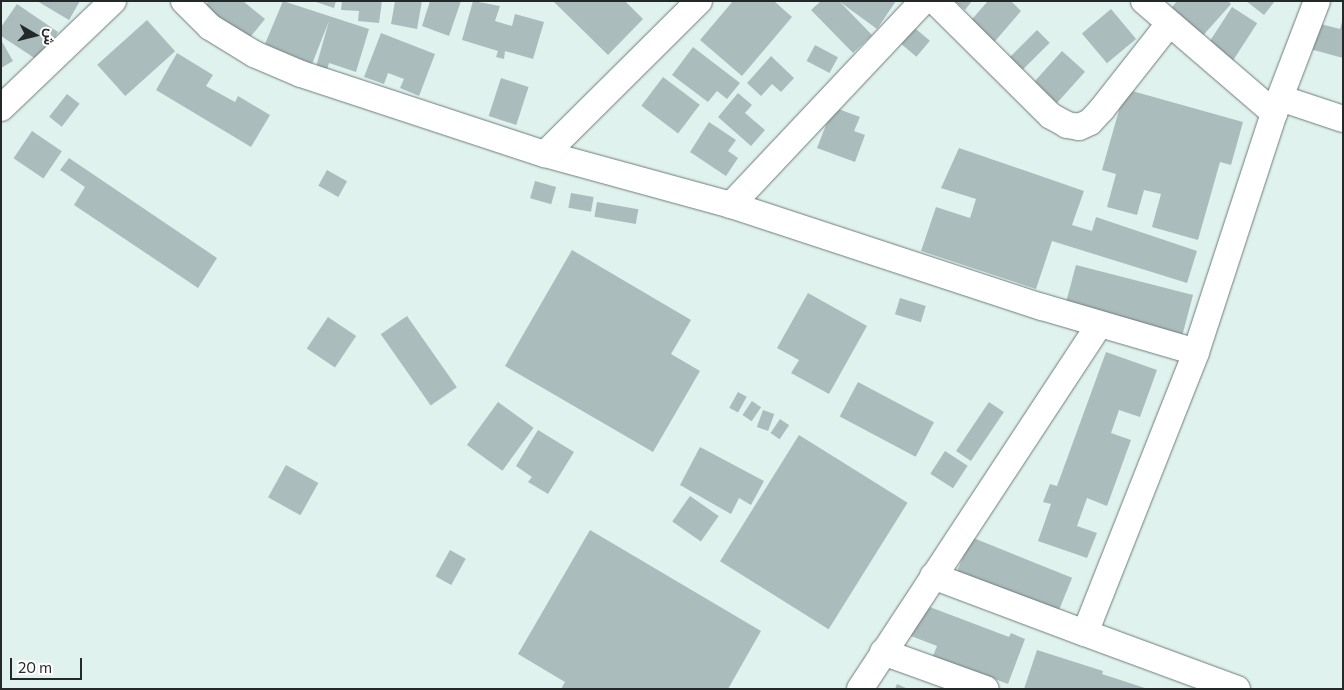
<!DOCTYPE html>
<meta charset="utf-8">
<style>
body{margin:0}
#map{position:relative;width:1344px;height:690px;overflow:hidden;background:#e0f2ee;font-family:Commissioner,Vazirmatn,sans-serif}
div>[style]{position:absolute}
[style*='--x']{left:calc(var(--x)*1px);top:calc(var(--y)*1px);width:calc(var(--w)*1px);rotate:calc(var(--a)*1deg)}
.building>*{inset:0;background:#abbcbd;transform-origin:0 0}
.roads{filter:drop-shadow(0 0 1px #6c7c79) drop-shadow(0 0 1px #6c7c79)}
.minor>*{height:26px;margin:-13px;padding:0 13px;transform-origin:13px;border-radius:13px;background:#fff}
span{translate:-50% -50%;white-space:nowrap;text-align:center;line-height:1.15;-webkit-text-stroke:4px #fff;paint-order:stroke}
.frame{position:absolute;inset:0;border:2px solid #232928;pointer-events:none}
.north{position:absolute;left:10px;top:10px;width:50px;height:50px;-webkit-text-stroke:4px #fff;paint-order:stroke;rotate:98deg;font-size:14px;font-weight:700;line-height:20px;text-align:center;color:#232928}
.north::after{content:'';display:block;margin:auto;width:18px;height:22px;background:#232928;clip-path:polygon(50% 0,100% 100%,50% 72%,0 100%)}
.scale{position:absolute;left:10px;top:658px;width:72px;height:22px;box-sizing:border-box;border:2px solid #232928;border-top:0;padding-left:6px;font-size:15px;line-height:18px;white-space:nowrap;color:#232928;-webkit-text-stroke:4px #fff;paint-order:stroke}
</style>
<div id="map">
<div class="building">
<i style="clip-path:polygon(37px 1px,80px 1px,69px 20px)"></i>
<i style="clip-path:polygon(209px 1px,243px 1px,265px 19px,242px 47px,199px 13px)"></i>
<i style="clip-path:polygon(283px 1px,369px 29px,356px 72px,329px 63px,327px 70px,316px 67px,329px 21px,312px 64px,265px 44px)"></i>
<i style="clip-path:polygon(313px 1px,336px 1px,334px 8px)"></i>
<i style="clip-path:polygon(342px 1px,382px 1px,379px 23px,358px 21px,359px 11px,341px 10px)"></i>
<i style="clip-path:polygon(395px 1px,422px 1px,417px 29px,391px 24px)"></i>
<i style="clip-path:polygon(430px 1px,461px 1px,449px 36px,422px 26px)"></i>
<i style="clip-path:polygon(473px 1px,500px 6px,495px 21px,512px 26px,515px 14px,544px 22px,533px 59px,505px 51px,504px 59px,496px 57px,498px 51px,462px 40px)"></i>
<i style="clip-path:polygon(553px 1px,625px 1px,643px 19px,608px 55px)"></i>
<i style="clip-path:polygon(733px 1px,774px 1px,792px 17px,742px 76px,700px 40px)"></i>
<i style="clip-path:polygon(821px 1px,896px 1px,877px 29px,840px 2px,872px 35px,853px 53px,811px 10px)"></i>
<i style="clip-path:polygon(955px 1px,972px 1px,965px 10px)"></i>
<i style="clip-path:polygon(988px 1px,1011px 1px,1021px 11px,990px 47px,966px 26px)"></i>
<i style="clip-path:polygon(1177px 1px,1228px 1px,1231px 4px,1192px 48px,1161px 21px)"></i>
<i style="clip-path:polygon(1246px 1px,1275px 1px,1264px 15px)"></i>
<i style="clip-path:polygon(17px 4px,58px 32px,39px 61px,1px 36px,1px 27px)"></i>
<i style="left:1232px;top:7px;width:30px;height:47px;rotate:33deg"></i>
<i style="left:1111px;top:9px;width:39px;height:38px;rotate:50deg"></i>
<i style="left:147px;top:20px;width:42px;height:67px;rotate:48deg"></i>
<i style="clip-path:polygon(1342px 22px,1343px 58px,1310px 49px,1317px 23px,1340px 29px)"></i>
<i style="left:910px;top:24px;width:26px;height:21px;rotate:40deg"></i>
<i style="left:1037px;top:30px;width:18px;height:46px;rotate:45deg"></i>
<i style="clip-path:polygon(381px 33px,435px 54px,419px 96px,400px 88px,404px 79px,388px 73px,384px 84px,364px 77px)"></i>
<i style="clip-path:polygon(1px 40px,13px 61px,1px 68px)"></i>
<i style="left:815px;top:45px;width:26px;height:18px;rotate:28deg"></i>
<i style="clip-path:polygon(693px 47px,740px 83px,727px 99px,717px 91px,708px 102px,672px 75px)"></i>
<i style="left:1062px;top:51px;width:31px;height:45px;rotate:42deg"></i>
<i style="clip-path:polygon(177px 53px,213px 75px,206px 86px,235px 102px,238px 96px,270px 115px,251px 147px,156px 90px)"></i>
<i style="clip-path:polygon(771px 56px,794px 78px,781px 92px,772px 84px,761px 96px,747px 83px)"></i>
<i style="left:663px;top:77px;width:46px;height:36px;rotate:37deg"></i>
<i style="left:501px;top:78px;width:29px;height:40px;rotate:18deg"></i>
<i style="clip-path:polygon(1125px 89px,1243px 122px,1231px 165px,1220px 162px,1198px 240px,1152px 227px,1161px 194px,1144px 190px,1137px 215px,1107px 207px,1116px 174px,1102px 170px)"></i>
<i style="clip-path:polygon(738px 93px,752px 105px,745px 113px,765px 130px,751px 146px,718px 117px)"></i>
<i style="left:67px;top:94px;width:16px;height:29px;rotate:38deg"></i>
<i style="clip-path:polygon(833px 107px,860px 117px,854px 131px,865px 135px,855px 162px,817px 148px)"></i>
<i style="clip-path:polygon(709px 122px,736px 140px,728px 151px,738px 158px,726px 176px,690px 152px)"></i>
<i style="left:32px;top:131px;width:36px;height:33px;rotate:34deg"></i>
<i style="clip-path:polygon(959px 148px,1084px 191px,1072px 225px,1092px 231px,1096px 217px,1197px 251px,1187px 283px,1052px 241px,1036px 289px,921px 251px,936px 207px,970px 218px,976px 199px,941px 188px)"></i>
<i style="clip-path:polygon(69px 158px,217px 258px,198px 288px,74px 205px,85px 187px,60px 170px)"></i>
<i style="left:327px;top:170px;width:23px;height:18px;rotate:29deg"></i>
<i style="left:535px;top:181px;width:22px;height:18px;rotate:16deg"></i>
<i style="left:571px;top:193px;width:23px;height:15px;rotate:10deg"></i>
<i style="left:597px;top:202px;width:42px;height:15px;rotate:10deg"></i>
<i style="clip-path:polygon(572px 250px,691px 320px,671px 354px,700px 371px,653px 452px,505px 366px)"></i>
<i style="clip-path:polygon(1076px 265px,1193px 295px,1180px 344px,1065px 306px)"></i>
<i style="clip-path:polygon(808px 293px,867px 326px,829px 394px,791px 373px,799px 360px,777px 348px)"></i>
<i style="left:900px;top:298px;width:27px;height:17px;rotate:17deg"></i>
<i style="left:407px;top:316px;width:87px;height:32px;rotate:55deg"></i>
<i style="left:328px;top:317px;width:34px;height:38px;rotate:34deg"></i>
<i style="clip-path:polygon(1106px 352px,1157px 370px,1140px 417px,1119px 410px,1111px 433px,1131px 440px,1107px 506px,1087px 498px,1077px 526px,1097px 533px,1087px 558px,1038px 541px,1051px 504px,1043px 502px,1050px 484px,1057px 486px)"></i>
<i style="left:858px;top:382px;width:86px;height:39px;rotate:28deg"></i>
<i style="left:738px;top:392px;width:10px;height:18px;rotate:29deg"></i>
<i style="left:752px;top:401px;width:11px;height:17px;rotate:34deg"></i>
<i style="left:498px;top:402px;width:44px;height:53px;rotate:36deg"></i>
<i style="left:989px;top:402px;width:18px;height:59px;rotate:34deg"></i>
<i style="left:763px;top:410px;width:12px;height:18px;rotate:20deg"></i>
<i style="left:780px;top:419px;width:11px;height:17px;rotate:34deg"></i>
<i style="clip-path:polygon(538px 430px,574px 452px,548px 494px,528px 482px,532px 477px,516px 466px)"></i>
<i style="left:799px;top:435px;width:128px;height:149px;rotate:32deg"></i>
<i style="clip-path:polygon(700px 447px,764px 481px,751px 505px,739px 498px,731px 514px,680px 485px)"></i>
<i style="left:945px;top:451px;width:27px;height:27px;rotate:33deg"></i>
<i style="left:286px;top:465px;width:37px;height:37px;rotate:29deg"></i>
<i style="left:690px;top:496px;width:35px;height:31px;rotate:35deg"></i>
<i style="clip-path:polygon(590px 530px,761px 631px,728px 689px,561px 689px,565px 682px,518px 654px)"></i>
<i style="left:971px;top:537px;width:109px;height:43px;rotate:22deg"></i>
<i style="left:450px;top:550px;width:18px;height:30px;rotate:29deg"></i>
<i style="clip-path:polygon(922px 604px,1009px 637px,1011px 633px,1025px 639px,1008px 684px,933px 656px,937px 646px,911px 636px)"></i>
<i style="clip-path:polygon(1037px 650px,1103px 671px,1102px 674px,1148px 689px,1024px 689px)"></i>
<i style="clip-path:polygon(897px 684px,908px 689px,895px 689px)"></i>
</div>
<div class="roads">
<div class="minor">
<i style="--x:184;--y:1;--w:37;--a:45"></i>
<i style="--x:210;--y:27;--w:52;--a:31.5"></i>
<i style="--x:254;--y:54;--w:51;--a:23.1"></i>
<i style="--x:301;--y:74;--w:257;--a:18.2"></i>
<i style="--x:545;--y:154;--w:217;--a:-44.8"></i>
<i style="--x:935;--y:1;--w:163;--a:44.8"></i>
<i style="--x:1051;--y:116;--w:18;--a:29"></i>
<i style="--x:1067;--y:125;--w:12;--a:9"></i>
<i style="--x:1079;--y:127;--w:12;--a:-24"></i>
<i style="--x:1090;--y:122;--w:18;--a:-47"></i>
<i style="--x:1102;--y:109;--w:108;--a:-51.8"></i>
<i style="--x:1144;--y:1;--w:172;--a:40.7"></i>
<i style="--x:1280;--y:98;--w:66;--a:18.4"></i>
<i style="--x:1;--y:108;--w:155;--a:-43.7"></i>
<i style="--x:545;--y:154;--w:193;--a:15.3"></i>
<i style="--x:731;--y:205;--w:327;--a:18.2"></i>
<i style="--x:1042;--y:307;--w:160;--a:16.3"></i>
<i style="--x:731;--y:205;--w:280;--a:-46.7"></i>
<i style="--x:933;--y:576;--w:162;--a:20.6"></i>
<i style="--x:883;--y:652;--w:109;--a:19.8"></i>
<i style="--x:860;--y:689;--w:435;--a:-56.7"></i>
<i style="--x:1237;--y:689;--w:162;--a:-159.8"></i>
<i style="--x:1085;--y:633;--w:302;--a:-68.4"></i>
<i style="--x:1196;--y:352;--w:251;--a:-71.9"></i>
<i style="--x:1274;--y:113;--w:120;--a:-69"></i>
</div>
</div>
<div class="frame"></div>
<div class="north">ش</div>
<div class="scale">20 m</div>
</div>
